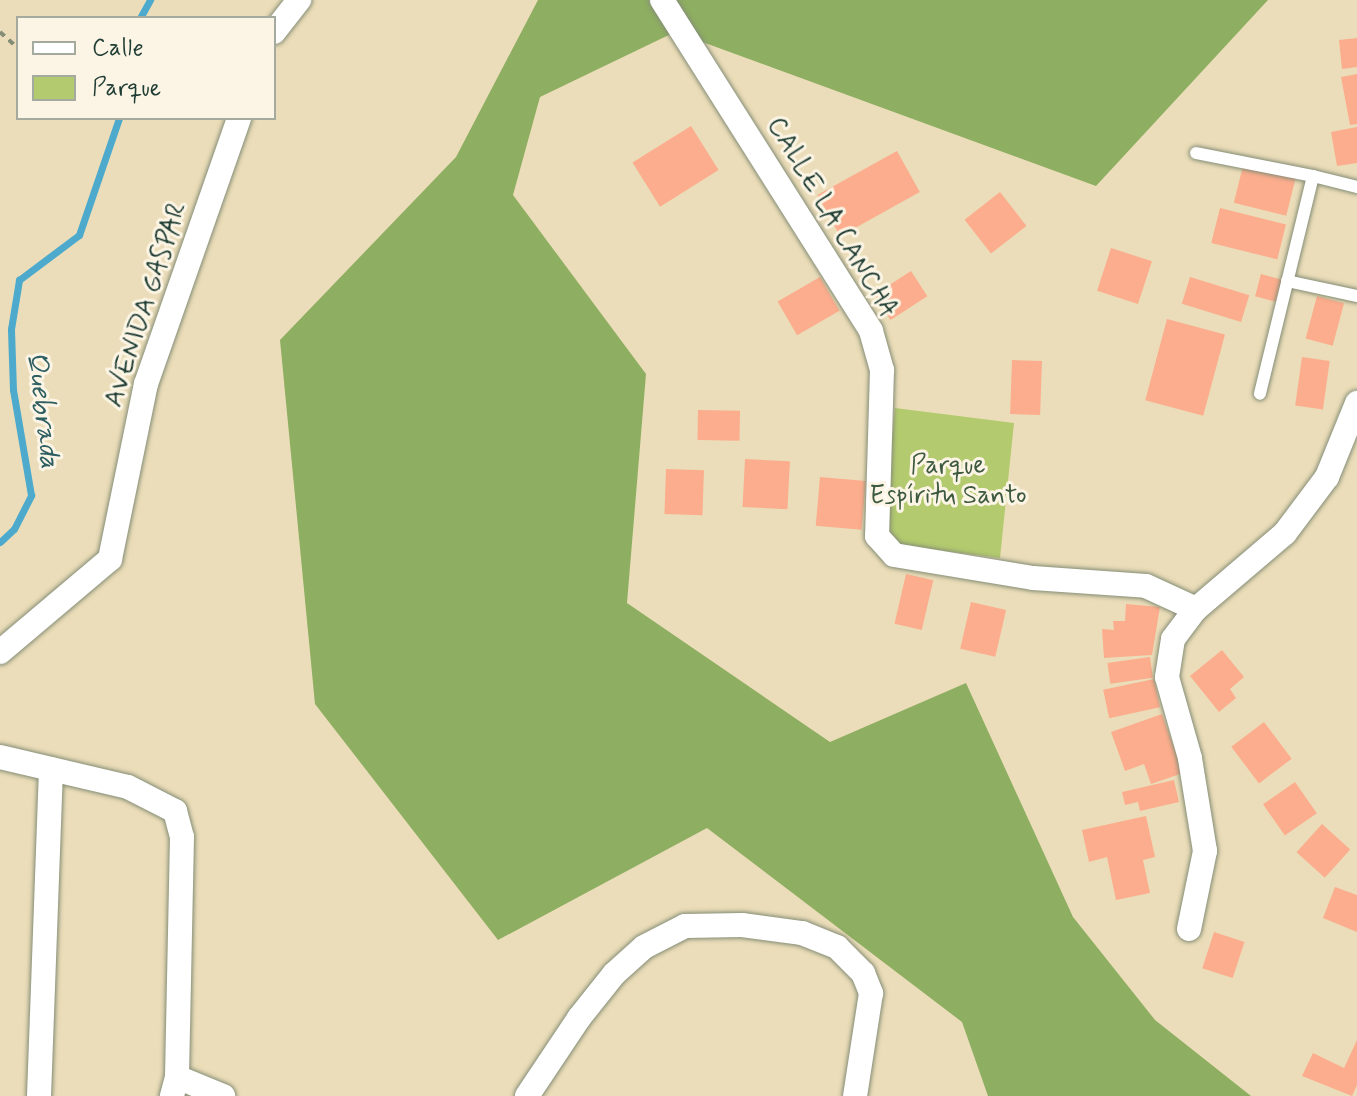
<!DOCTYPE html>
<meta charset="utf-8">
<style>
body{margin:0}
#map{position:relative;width:1357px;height:1096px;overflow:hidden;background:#ebddb9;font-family:Mynerve,sans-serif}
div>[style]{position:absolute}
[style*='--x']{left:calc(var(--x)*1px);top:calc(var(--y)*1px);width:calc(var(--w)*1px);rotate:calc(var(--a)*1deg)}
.green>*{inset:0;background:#b3ca6e}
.forest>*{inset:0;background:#8eae61}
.stream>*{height:7px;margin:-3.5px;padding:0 3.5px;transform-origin:3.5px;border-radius:3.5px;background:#4daacc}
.building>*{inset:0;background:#fcad8d;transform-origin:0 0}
.path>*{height:4px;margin-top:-2px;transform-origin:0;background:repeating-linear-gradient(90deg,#858d76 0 6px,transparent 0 12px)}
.roads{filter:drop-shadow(0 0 2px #858d76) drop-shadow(0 0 2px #858d76)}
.service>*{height:12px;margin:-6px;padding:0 6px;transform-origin:6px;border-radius:6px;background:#fff}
.minor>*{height:24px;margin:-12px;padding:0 12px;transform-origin:12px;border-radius:12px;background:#fff}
span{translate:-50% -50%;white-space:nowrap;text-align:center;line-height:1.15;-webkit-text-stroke:6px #fcf5e5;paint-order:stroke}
.street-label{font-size:26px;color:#1f3d34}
.park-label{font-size:26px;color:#3d5940}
.water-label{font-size:28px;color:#2d5e62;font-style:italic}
.legend{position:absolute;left:16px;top:16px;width:260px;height:104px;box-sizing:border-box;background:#fcf5e5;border:2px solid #a4ab9e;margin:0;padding:10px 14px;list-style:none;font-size:24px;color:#1f3d34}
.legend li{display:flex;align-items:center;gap:16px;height:40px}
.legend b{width:40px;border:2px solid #a4ab9e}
</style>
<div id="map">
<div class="green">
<i style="clip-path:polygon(895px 408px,1014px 423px,1000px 558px,900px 545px,891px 536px,884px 520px)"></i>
</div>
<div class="forest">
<i style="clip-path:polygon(538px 0,1268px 0,1096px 186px,675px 32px,540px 97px,513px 195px,646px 374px,627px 603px,830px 742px,966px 683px,1073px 917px,1155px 1020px,1251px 1096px,988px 1096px,962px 1022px,707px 828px,498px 940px,315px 704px,280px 340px,456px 157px)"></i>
</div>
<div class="stream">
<i style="--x:140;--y:18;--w:21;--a:-61"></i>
<i style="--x:0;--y:542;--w:19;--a:-43"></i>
<i style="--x:14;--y:529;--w:38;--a:-63"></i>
<i style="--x:31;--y:495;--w:107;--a:-99.7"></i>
<i style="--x:13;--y:390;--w:61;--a:-91.9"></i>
<i style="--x:11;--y:329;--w:50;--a:-80.7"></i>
<i style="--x:19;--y:280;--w:75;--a:-36.9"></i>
<i style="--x:79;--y:235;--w:124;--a:-71.1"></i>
</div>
<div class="building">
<i style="clip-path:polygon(1357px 38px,1357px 67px,1342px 69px,1339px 40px)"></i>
<i style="clip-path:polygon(1357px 74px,1357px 124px,1350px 125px,1341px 77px)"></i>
<i style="left:691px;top:126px;width:52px;height:69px;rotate:58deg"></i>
<i style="clip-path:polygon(1357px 127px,1357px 163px,1337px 166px,1331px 132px)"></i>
<i style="left:897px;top:151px;width:47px;height:91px;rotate:61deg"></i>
<i style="left:1244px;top:162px;width:54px;height:42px;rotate:14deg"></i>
<i style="left:1000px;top:192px;width:43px;height:45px;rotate:52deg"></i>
<i style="left:1220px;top:208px;width:68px;height:36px;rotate:14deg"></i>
<i style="left:1111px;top:248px;width:43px;height:45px;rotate:18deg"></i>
<i style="left:911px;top:271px;width:30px;height:44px;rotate:57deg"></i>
<i style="left:1261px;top:274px;width:24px;height:23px;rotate:15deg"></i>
<i style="left:820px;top:277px;width:39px;height:49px;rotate:60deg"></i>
<i style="left:1190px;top:277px;width:62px;height:28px;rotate:17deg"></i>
<i style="left:1317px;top:296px;width:28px;height:44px;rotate:15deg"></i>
<i style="left:1167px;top:319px;width:60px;height:84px;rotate:15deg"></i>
<i style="left:1302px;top:357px;width:28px;height:49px;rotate:8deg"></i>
<i style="left:1012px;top:360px;width:30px;height:54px;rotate:2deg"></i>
<i style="left:698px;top:410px;width:42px;height:30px;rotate:1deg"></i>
<i style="left:745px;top:459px;width:45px;height:48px;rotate:3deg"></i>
<i style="left:666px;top:469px;width:38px;height:45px;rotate:2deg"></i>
<i style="left:820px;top:477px;width:46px;height:49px;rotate:5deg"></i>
<i style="left:906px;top:574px;width:28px;height:51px;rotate:13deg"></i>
<i style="left:971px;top:602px;width:36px;height:48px;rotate:13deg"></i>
<i style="clip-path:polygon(1126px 604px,1160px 607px,1152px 655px,1104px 658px,1102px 629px,1114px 630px,1113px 621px,1125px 621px)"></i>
<i style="clip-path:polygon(1222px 650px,1244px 677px,1230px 689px,1236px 698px,1219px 712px,1190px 676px)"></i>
<i style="left:1150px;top:657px;width:21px;height:43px;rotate:82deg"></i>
<i style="left:1154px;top:679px;width:29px;height:52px;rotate:78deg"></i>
<i style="clip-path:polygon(1162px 714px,1183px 773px,1151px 784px,1144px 764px,1125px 771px,1111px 732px)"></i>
<i style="left:1264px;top:722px;width:46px;height:41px;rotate:53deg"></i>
<i style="clip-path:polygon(1174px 780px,1179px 802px,1140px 811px,1138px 802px,1125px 805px,1122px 792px)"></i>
<i style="left:1295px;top:782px;width:38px;height:39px;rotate:55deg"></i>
<i style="clip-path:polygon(1146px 816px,1155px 857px,1143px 860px,1150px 893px,1116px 900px,1107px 857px,1089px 862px,1082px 830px)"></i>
<i style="left:1322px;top:824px;width:38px;height:38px;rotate:42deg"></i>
<i style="clip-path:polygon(1335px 887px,1357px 895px,1357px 932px,1323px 918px)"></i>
<i style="left:1214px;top:932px;width:32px;height:38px;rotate:18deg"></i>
<i style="clip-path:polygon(1357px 1040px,1357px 1085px,1352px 1096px,1302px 1076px,1313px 1053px,1344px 1068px)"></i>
</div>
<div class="path">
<i style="--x:0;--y:32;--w:24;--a:42"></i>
</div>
<div class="roads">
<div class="service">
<i style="--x:1196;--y:153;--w:119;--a:11.1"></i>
<i style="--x:1313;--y:176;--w:224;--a:103.7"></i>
<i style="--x:1313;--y:176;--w:45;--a:14"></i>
<i style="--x:1287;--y:281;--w:72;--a:12.1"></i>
</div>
<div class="minor">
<i style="--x:662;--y:0;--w:391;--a:57.7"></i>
<i style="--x:871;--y:331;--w:41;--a:74.2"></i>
<i style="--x:882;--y:370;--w:166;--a:91.7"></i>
<i style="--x:877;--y:536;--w:25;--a:48"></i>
<i style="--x:894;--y:555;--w:141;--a:9.4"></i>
<i style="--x:1033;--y:578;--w:113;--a:4"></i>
<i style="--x:1146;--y:586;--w:55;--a:24.7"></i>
<i style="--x:274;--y:32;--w:41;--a:-52"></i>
<i style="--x:0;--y:652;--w:144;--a:-40.2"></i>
<i style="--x:110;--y:559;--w:179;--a:-78.4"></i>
<i style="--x:146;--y:384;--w:282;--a:-70.7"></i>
<i style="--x:0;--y:757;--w:131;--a:13.2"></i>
<i style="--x:128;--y:787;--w:53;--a:27.1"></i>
<i style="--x:175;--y:811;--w:27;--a:75"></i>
<i style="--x:182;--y:837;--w:240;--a:91.2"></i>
<i style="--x:177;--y:1077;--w:20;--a:105"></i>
<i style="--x:1189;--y:929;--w:80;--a:-78.4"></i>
<i style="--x:1205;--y:851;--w:94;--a:-99.2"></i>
<i style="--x:1190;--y:758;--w:84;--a:-105.9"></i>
<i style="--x:1167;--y:677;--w:38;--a:-81"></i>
<i style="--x:1173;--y:639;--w:38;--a:-53"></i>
<i style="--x:1196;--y:609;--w:117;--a:-40.5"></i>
<i style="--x:1285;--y:533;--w:70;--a:-53.1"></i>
<i style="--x:1327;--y:477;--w:80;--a:-67.9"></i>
<i style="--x:177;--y:1077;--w:50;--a:22.4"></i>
<i style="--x:39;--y:1096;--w:327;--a:-87.9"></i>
<i style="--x:527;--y:1096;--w:94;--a:-56.3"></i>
<i style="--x:579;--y:1018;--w:56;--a:-51.5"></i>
<i style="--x:614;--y:974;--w:40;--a:-42"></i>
<i style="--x:644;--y:947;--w:46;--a:-27.1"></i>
<i style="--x:685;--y:926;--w:57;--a:-1"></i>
<i style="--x:742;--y:925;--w:61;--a:7.6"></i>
<i style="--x:802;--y:933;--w:38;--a:22"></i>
<i style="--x:837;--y:947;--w:37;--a:45"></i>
<i style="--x:863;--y:973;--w:22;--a:68"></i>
<i style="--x:871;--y:993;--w:104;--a:98.8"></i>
</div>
</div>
<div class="street-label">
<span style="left:831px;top:218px;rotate:59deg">CALLE LA CANCHA</span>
<span style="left:147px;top:305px;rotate:-72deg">AVENIDA GASPAR</span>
</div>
<div class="park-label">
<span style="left:948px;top:482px">Parque<br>Espíritu Santo</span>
</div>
<div class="water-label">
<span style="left:42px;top:410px;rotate:83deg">Quebrada</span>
</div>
<ul class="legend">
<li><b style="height:10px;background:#fff"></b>Calle</li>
<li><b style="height:22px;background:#b3ca6e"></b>Parque</li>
</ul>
</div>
